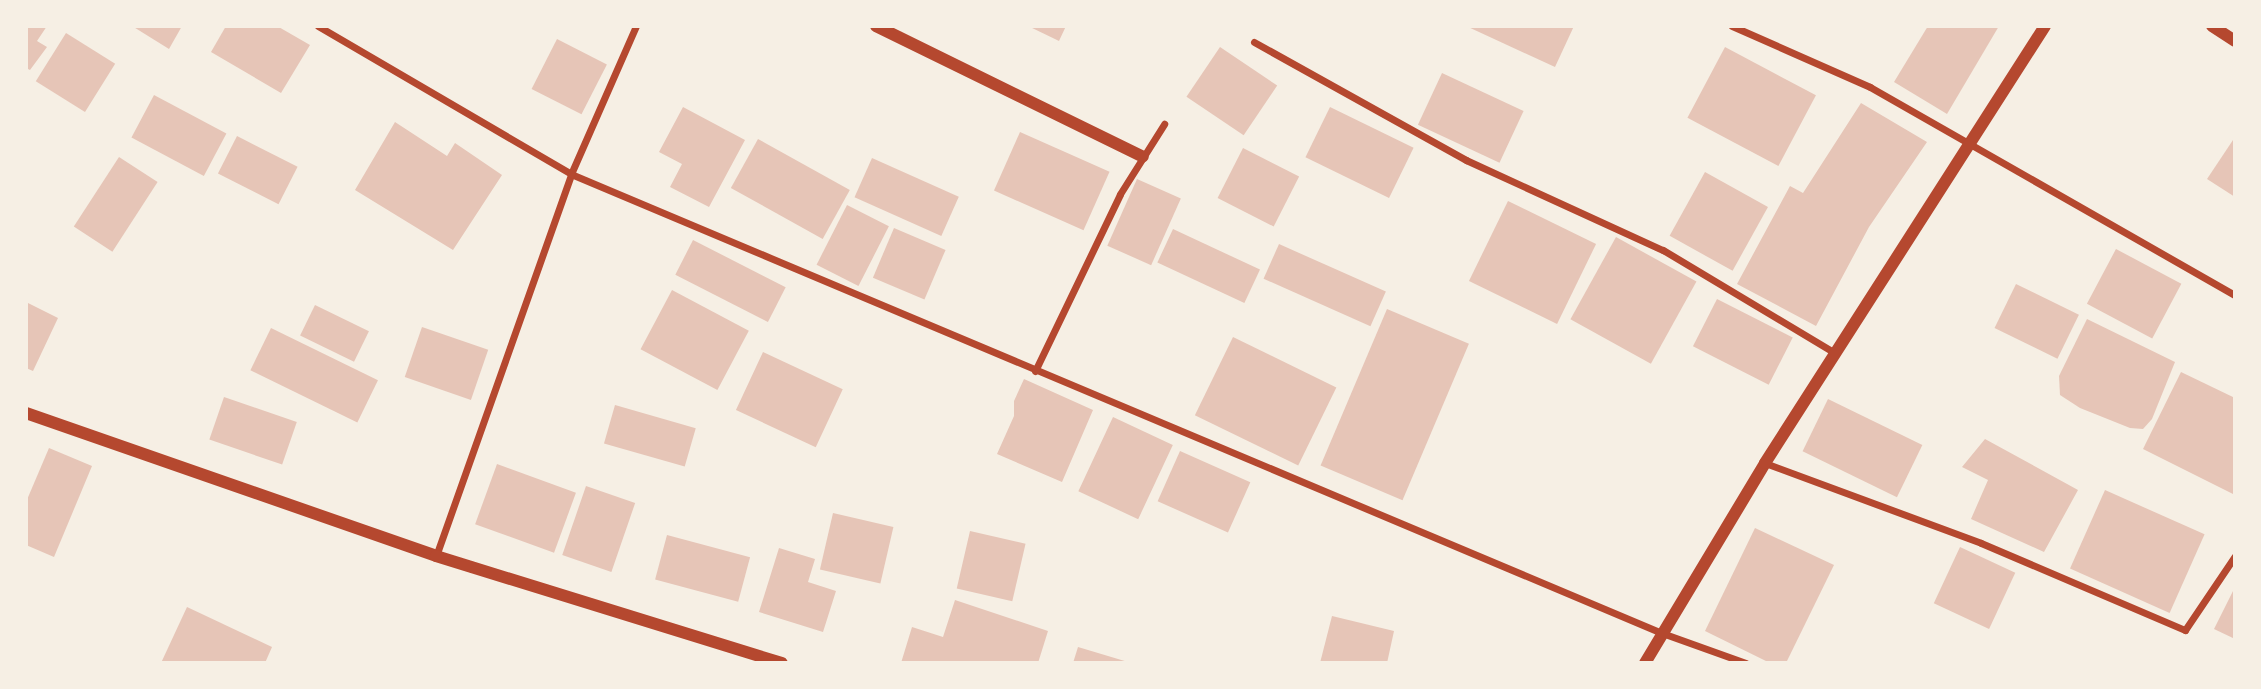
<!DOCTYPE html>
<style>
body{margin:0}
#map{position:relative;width:2261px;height:689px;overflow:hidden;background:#f6efe4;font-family:"Roboto Condensed",sans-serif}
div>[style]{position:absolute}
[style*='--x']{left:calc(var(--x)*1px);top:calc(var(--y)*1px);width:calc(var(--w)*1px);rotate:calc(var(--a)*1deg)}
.building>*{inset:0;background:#e6c5b7;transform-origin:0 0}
.minor>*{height:7px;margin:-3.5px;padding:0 3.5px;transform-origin:3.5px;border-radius:3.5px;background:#b5482f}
.tertiary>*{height:12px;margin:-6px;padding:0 6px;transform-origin:6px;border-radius:6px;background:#b5482f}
span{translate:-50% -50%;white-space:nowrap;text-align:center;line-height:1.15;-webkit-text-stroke:5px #f6efe4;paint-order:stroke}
.frame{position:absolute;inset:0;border:28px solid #f6efe4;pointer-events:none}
</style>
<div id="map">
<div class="building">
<i style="clip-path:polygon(26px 26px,47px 26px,37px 41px,47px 47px,30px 70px,26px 68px)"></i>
<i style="clip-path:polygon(132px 26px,182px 26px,169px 49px)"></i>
<i style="clip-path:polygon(226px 26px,277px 26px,310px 45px,281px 93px,211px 52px)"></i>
<i style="clip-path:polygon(1028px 26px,1066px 26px,1059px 41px)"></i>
<i style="clip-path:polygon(1466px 26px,1574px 26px,1555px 67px)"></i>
<i style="clip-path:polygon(1928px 26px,1999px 26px,1947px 114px,1894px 82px)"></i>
<i style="left:66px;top:33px;width:58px;height:57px;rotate:32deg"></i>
<i style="left:557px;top:39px;width:56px;height:56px;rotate:27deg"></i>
<i style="left:1220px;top:47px;width:69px;height:60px;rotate:34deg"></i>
<i style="left:1725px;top:47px;width:103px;height:80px;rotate:28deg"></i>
<i style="left:1442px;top:73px;width:90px;height:57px;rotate:25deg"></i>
<i style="left:154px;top:95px;width:82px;height:48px;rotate:28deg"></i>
<i style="clip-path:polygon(1861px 103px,1927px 142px,1869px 227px,1816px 326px,1737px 284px,1790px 186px,1803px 193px)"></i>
<i style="clip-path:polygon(683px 107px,745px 140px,709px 207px,670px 187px,682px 164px,659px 152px)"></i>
<i style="left:1330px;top:107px;width:93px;height:56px;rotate:26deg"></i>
<i style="clip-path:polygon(395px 122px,447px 156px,455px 143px,502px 175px,453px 250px,355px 190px)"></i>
<i style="left:1020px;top:132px;width:98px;height:64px;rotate:24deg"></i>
<i style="left:237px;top:136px;width:68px;height:42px;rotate:27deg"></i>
<i style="clip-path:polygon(2235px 137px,2235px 197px,2207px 179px)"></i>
<i style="left:758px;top:139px;width:105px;height:56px;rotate:29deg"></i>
<i style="left:1243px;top:148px;width:63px;height:56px;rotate:27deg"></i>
<i style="left:119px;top:157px;width:46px;height:83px;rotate:33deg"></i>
<i style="left:872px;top:158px;width:95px;height:43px;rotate:24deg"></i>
<i style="left:1705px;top:172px;width:72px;height:73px;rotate:29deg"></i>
<i style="left:1137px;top:179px;width:48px;height:73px;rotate:24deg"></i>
<i style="left:1508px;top:201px;width:98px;height:89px;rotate:26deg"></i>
<i style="left:847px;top:205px;width:47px;height:67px;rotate:27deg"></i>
<i style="left:894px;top:228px;width:56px;height:54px;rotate:23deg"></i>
<i style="left:1173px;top:229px;width:96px;height:37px;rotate:25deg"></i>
<i style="left:1616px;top:237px;width:92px;height:94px;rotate:29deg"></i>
<i style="left:693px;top:240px;width:104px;height:39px;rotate:27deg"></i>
<i style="left:1279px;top:244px;width:117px;height:38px;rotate:24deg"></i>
<i style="left:2116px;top:249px;width:74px;height:62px;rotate:28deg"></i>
<i style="left:2016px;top:284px;width:70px;height:49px;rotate:26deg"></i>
<i style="left:672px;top:290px;width:87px;height:67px;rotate:28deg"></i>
<i style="left:1717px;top:299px;width:85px;height:53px;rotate:27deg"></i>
<i style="clip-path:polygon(26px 302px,58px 318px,33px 371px,26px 368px)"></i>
<i style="left:315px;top:305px;width:60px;height:34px;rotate:26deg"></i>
<i style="left:1387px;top:309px;width:89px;height:170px;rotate:23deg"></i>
<i style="clip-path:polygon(2087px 319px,2175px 362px,2152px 419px,2143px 429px,2130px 428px,2080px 408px,2060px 395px,2059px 376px)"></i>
<i style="left:422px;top:327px;width:70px;height:53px;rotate:19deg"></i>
<i style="left:271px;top:328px;width:119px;height:47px;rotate:26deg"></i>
<i style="left:1233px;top:337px;width:115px;height:87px;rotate:26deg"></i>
<i style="left:763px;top:352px;width:88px;height:64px;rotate:25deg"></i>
<i style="clip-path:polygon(2181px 372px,2235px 398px,2235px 495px,2143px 449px)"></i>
<i style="clip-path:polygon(1024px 379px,1093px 410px,1062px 482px,997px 454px,1014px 416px,1014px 401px)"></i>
<i style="left:224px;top:397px;width:77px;height:45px;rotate:19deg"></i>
<i style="left:1828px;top:399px;width:105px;height:58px;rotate:26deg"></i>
<i style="left:615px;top:405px;width:84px;height:40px;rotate:16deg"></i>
<i style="left:1113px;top:417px;width:66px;height:82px;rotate:25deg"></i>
<i style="clip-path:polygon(1985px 439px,2078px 490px,2044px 552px,1971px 519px,1988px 480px,1962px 467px)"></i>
<i style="clip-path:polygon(49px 448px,92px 466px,54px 557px,26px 545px,26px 502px)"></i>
<i style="left:1180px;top:451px;width:77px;height:55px;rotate:24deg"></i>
<i style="left:497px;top:464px;width:84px;height:64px;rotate:20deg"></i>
<i style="left:586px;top:486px;width:52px;height:73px;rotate:19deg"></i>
<i style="left:2105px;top:490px;width:109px;height:86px;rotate:24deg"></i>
<i style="left:833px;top:513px;width:62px;height:58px;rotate:13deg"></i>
<i style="clip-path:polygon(1755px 528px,1834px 565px,1786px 663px,1770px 663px,1705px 631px)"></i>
<i style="left:970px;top:531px;width:57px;height:59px;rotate:13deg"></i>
<i style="left:667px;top:535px;width:86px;height:46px;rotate:15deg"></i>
<i style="left:1960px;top:547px;width:61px;height:62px;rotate:25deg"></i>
<i style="clip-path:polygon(779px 548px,815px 559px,808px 582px,836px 591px,823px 632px,759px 612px)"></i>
<i style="clip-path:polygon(2235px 587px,2235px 639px,2214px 629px)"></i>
<i style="clip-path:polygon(955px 600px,1048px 631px,1038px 663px,901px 663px,912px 627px,943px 637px)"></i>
<i style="clip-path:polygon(187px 607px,272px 647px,265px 663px,161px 663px)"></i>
<i style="clip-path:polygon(1332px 616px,1394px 631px,1387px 663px,1320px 663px)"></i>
<i style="clip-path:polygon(1078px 647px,1128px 662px,1128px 663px,1073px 663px)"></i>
</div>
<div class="minor">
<i style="--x:318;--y:26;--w:293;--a:30.3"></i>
<i style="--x:571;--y:174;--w:1184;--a:22.82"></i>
<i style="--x:1662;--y:633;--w:89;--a:19.7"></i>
<i style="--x:1732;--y:26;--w:151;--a:23.8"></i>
<i style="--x:1870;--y:87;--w:420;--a:29.7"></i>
<i style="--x:1254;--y:42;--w:243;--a:29.1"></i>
<i style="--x:1466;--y:160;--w:217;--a:24.6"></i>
<i style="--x:1663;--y:250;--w:200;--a:30.9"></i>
<i style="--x:1035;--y:371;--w:196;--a:-64.3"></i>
<i style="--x:1120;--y:194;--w:83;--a:-57.8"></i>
<i style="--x:1765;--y:463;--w:230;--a:20.3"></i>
<i style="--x:1981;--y:543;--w:222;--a:23.1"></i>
<i style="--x:2185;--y:630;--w:89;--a:-56"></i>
<i style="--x:436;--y:556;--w:405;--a:-70.5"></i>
<i style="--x:571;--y:174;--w:162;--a:-66.3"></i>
</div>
<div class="tertiary">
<i style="--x:876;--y:26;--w:297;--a:26.1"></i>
<i style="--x:2212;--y:26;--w:27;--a:33"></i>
<i style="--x:26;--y:413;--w:434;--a:19.2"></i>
<i style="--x:436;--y:556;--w:362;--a:17.2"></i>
<i style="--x:1645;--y:663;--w:233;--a:-59"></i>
<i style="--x:1765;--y:463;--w:519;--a:-57.35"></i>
</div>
<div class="frame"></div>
</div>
